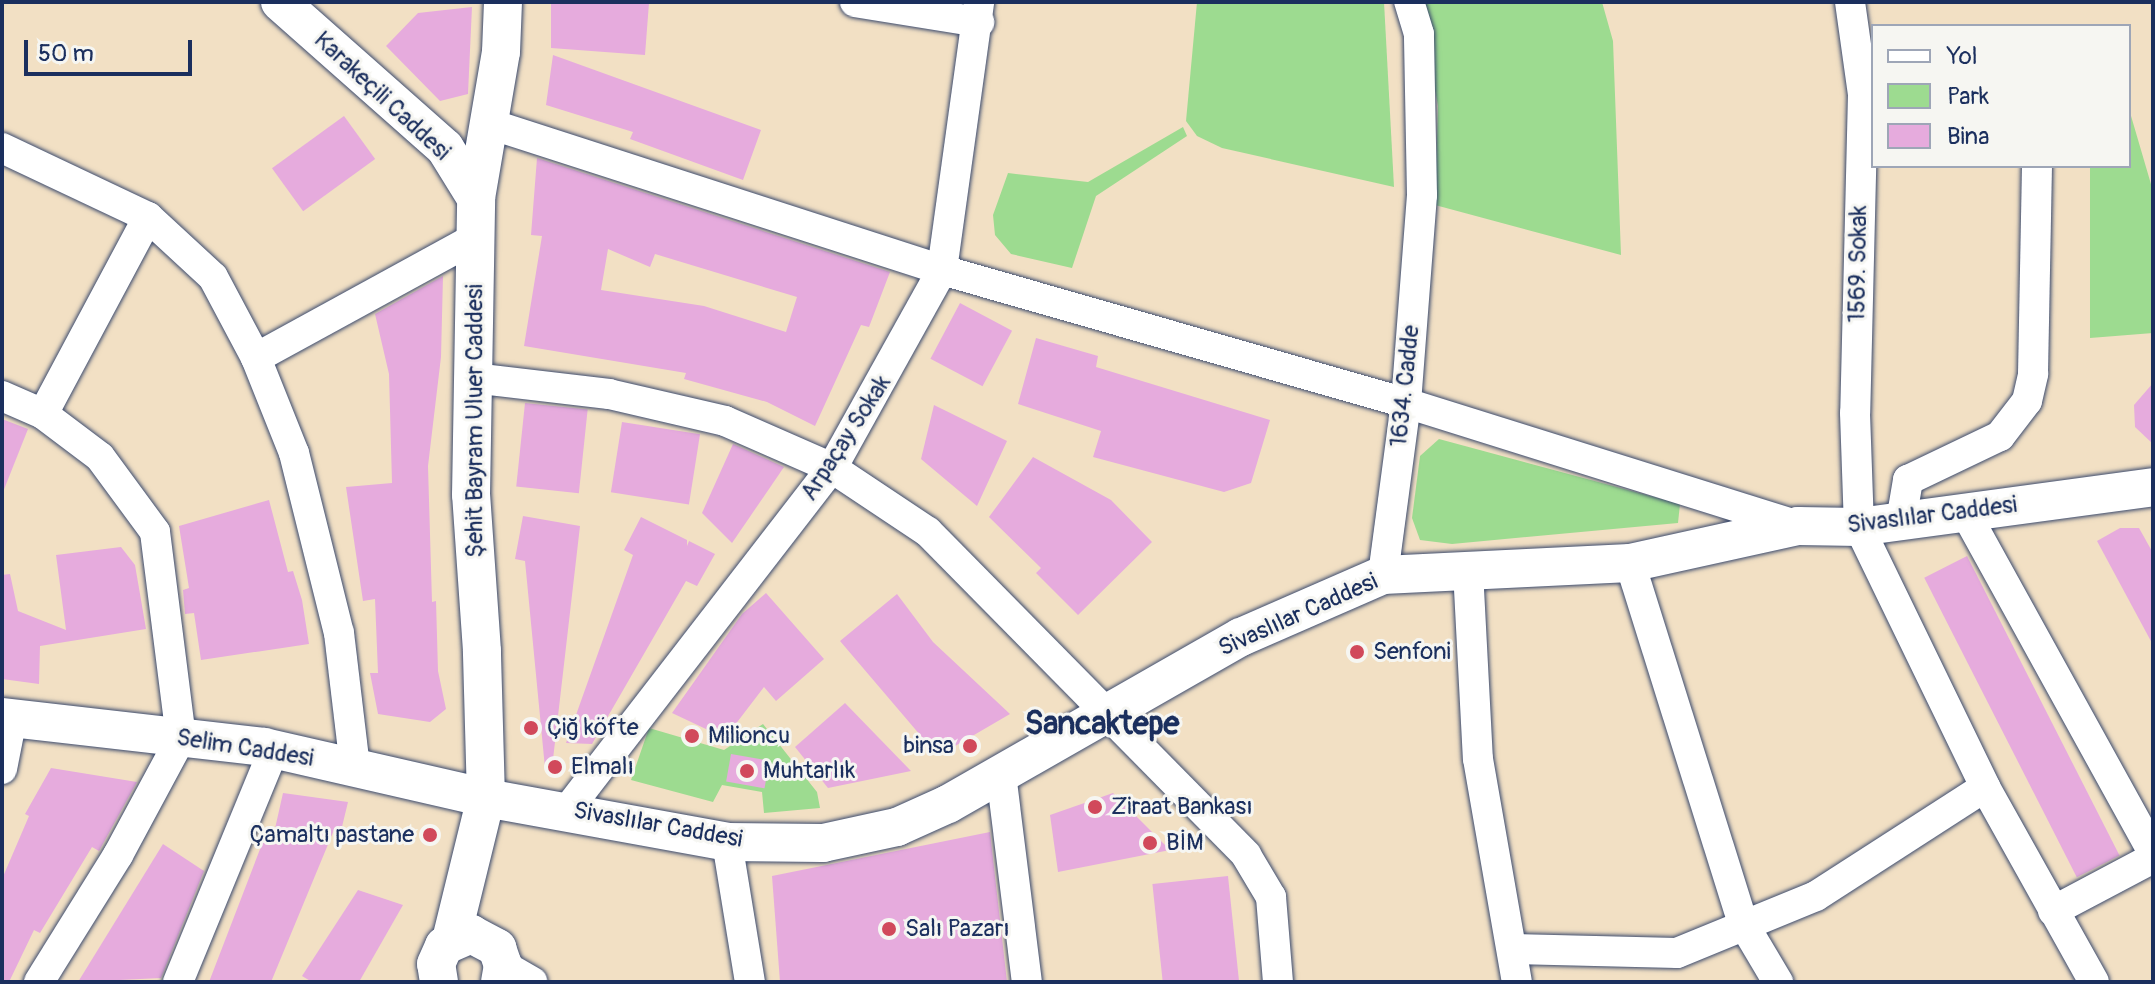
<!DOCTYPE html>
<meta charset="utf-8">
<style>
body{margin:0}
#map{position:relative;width:2155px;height:984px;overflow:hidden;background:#f2e0c4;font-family:Pangolin,sans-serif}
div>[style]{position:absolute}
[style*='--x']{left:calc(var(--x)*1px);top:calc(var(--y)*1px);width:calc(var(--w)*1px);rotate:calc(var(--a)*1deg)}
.green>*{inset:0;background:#9ddb90}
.building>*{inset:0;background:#e6abdd;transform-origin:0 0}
.roads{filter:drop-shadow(0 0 2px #3b4a6d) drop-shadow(0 0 2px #3b4a6d)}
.minor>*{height:30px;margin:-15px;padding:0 15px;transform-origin:15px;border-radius:15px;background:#fff}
.major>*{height:38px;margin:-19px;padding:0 19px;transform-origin:19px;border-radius:19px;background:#fff}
.dots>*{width:22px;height:22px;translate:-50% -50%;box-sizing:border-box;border:4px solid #f6f6f2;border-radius:50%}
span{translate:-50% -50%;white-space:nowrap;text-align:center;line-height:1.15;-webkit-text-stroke:6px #f6f6f2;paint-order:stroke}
.street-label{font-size:24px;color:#1b2f5e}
.poi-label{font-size:24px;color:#1b2f5e}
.left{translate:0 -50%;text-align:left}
.right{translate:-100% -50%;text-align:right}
.district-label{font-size:32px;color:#1b2f5e;font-weight:700}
.frame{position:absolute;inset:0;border:4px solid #1b2f5e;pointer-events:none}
.legend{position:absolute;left:1871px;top:24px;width:260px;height:144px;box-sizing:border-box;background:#f6f6f2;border:2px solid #9ea6b7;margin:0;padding:10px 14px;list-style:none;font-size:24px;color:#1b2f5e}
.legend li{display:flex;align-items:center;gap:16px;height:40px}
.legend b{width:40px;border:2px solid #9ea6b7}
.scale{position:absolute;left:24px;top:40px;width:168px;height:36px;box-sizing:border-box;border:4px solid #1b2f5e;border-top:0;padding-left:10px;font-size:24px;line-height:28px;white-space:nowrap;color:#1b2f5e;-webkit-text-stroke:6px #f6f6f2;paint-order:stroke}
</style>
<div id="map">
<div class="green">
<i style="clip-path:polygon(1197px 2px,1384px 2px,1394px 187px,1222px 148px,1197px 136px,1186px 121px)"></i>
<i style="clip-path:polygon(1419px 2px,1602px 2px,1613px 41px,1621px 255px,1435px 205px,1438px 106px)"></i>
<i style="clip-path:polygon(2129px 109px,2153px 191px,2153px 333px,2090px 338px,2090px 166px,2129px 166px)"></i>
<i style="clip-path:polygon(1183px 127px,1187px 136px,1096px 196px,1072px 268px,1011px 254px,995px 235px,993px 215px,1008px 173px,1088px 182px)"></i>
<i style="clip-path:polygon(1439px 439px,1680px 504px,1678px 523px,1452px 544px,1420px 540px,1412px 518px,1420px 456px)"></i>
<i style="clip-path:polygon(763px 724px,817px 792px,820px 808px,764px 813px,762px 792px,722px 785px,713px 802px,631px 780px,649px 728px,724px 750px)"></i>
</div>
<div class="building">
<i style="clip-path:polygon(551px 2px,649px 3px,645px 55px,551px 48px)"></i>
<i style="clip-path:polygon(472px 7px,468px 94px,440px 101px,386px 46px,418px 13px)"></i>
<i style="clip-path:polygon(553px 55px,761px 130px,743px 180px,630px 139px,633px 132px,546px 105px)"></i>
<i style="left:344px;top:116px;width:53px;height:89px;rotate:54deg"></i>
<i style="clip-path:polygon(evenodd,537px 158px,890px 272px,869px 327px,861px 325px,815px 426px,767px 402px,684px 379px,686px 373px,524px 346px,542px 236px,531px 235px,537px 158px,608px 249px,650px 267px,655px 254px,797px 297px,786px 332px,704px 306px,601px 290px,608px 249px)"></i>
<i style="clip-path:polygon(443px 276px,441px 357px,428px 466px,432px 602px,436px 601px,438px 671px,446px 709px,430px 722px,378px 714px,370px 673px,378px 673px,375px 599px,363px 601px,346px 487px,392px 483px,389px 374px,375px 314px)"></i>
<i style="left:960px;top:303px;width:59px;height:63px;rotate:28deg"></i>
<i style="clip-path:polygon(1036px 338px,1098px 356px,1096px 367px,1270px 420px,1251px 483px,1224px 492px,1093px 457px,1101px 431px,1018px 404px)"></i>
<i style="clip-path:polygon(2153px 383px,2153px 444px,2135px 427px,2134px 405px)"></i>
<i style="left:525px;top:403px;width:63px;height:84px;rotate:6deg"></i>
<i style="clip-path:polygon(934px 405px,1007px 441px,977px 506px,921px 459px)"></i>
<i style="clip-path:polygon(2px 419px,28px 429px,3px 492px,2px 492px)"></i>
<i style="left:622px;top:422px;width:79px;height:71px;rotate:9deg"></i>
<i style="clip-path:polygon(733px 444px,784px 467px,732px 543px,702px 513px)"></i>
<i style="clip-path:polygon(1033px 457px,1111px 500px,1152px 542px,1078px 615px,1036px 573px,1041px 568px,989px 517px)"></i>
<i style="clip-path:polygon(269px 500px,288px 572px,293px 571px,302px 600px,309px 644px,201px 660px,194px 613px,185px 614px,183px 590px,189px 588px,179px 526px)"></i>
<i style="clip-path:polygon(523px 516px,580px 526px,552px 768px,545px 768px,525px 561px,515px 559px)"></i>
<i style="clip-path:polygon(641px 517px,687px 540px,687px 546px,689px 541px,715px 554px,697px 586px,686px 581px,592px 744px,566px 743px,633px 555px,624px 550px)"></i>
<i style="clip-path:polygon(2120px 528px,2139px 528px,2153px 553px,2153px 645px,2097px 541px)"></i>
<i style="clip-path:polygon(121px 547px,135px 565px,146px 629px,40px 646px,39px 684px,2px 679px,2px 575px,10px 574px,18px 611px,66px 630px,56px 555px)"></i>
<i style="left:1967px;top:556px;width:336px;height:48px;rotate:63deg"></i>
<i style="clip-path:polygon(766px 593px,824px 659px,776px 701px,764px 687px,725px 738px,672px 713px,742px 614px)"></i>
<i style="clip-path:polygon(897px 594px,933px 642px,1010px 714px,938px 756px,840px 641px)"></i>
<i style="clip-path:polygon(845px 703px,911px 771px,828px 788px,795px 747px)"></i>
<i style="left:731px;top:754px;width:39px;height:28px;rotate:10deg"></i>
<i style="clip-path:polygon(51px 768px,137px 782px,99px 851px,92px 847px,40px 933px,34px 930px,9px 982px,2px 982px,2px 879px,29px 816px,25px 814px)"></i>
<i style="clip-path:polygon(283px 793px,348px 802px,341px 831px,334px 830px,271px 982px,209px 982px,267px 831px,274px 833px)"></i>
<i style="clip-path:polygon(1113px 793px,1170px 850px,1058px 872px,1050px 815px)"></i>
<i style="clip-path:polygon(990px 832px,1007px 982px,780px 982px,772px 876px)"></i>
<i style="clip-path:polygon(163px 844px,204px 871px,161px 978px,78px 982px)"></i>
<i style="left:1228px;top:876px;width:107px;height:76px;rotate:84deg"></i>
<i style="clip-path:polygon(358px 890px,403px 905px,359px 982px,312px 982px,302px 976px)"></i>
</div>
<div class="roads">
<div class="minor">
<i style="--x:855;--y:2;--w:126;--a:9.2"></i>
<i style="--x:1850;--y:2;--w:93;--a:82"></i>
<i style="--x:1863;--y:94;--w:319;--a:91.4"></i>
<i style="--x:1855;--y:413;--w:114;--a:88"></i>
<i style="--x:1859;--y:527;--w:289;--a:64.1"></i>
<i style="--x:1985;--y:787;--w:223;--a:60.8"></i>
<i style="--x:487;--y:123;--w:478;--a:17.9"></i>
<i style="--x:942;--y:270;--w:483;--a:16"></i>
<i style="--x:1406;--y:403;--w:411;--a:17.4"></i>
<i style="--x:2;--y:148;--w:161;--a:25.3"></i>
<i style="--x:148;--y:217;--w:88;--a:42.7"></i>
<i style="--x:213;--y:277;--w:92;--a:62"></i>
<i style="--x:256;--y:358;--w:102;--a:68.2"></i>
<i style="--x:294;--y:453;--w:186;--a:76"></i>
<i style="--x:339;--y:633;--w:135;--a:83.2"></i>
<i style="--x:256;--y:358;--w:250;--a:-28.7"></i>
<i style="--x:473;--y:378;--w:137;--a:6.7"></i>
<i style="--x:609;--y:394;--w:119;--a:13.1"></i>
<i style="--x:725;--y:421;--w:117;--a:23.7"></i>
<i style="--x:832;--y:468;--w:115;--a:33.7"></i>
<i style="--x:928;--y:532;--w:453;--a:45.4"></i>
<i style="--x:1246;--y:855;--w:49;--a:59.2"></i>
<i style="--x:1271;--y:897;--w:85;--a:85.3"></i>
<i style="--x:2;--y:396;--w:45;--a:23.7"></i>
<i style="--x:43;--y:414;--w:71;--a:37"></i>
<i style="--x:100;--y:457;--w:93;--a:53.7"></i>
<i style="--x:155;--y:532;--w:208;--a:82.8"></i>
<i style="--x:181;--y:738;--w:133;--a:118.3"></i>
<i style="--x:118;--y:855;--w:150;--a:121.9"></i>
<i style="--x:43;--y:414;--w:223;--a:-61.9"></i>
<i style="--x:1965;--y:512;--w:389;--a:61.1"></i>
<i style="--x:1901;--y:521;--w:42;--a:-80.3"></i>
<i style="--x:1908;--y:480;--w:102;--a:-25.6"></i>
<i style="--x:2000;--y:436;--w:44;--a:-52.4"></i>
<i style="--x:2027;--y:401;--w:28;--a:-77"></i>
<i style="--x:2033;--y:374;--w:208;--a:-88.9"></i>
<i style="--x:1630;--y:563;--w:377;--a:72.6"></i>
<i style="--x:1743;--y:923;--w:69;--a:59.3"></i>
<i style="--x:1468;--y:570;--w:189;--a:87"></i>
<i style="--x:1478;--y:759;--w:226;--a:80.1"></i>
<i style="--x:1383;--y:575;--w:174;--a:-82.4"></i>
<i style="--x:1406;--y:403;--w:209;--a:-85.6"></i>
<i style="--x:1422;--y:195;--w:161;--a:-91.1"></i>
<i style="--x:1419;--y:34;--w:34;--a:-107"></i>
<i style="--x:2;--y:769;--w:52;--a:-78.9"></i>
<i style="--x:1001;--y:774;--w:210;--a:82.9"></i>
<i style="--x:568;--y:809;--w:431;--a:-52.3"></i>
<i style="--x:832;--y:468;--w:227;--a:-60.9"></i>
<i style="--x:942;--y:270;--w:271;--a:-82.1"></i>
<i style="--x:727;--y:842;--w:142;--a:80.7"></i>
<i style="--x:2053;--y:911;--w:113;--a:-27.9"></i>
<i style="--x:1513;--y:949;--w:164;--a:1.4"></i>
<i style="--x:1677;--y:953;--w:150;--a:-22.3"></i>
<i style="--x:1816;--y:896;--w:201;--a:-32.8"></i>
<i style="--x:503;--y:965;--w:34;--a:30"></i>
<i style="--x:178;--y:982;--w:252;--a:-67.6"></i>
</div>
<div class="major">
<i style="--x:280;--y:2;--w:220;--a:41.5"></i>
<i style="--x:445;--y:148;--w:59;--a:58.2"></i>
<i style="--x:2;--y:717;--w:264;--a:6.5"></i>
<i style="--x:264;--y:747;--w:228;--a:12.9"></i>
<i style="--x:486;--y:798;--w:245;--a:10.3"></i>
<i style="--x:727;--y:842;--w:96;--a:0.6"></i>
<i style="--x:823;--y:843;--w:76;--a:-12.2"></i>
<i style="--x:897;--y:827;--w:56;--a:-24.3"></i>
<i style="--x:948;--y:804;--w:337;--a:-29.7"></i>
<i style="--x:1241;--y:637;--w:155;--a:-23.6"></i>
<i style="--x:1383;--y:575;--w:247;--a:-2.8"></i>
<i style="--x:1630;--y:563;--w:172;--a:-12.4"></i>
<i style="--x:1798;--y:526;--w:61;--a:0.9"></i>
<i style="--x:1859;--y:527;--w:297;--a:-7.7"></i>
<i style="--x:451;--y:940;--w:146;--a:-76.2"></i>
<i style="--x:486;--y:798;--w:147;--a:-91.6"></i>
<i style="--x:482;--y:651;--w:156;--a:-94"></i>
<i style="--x:471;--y:495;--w:297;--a:-89"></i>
<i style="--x:476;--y:198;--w:148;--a:-80.3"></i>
<i style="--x:501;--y:52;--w:50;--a:-87.7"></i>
<i style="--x:439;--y:982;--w:18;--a:-99"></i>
<i style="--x:436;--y:964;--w:20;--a:-66"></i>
<i style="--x:444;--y:946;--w:30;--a:-24"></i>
<i style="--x:471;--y:934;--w:30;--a:28"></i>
<i style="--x:497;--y:948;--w:18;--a:71"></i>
<i style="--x:503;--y:965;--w:17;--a:100"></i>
</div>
</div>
<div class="dots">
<i style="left:1357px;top:652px;background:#d1495b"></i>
<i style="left:531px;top:728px;background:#d1495b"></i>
<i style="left:692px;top:736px;background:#d1495b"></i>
<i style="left:970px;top:746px;background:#d1495b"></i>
<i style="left:555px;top:767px;background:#d1495b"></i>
<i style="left:747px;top:771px;background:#d1495b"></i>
<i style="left:1095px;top:807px;background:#d1495b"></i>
<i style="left:430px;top:835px;background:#d1495b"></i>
<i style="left:1150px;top:843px;background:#d1495b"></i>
<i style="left:889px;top:929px;background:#d1495b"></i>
</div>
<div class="street-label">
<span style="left:382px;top:96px;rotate:43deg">Karakeçili Caddesi</span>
<span style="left:1858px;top:264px;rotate:-89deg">1569. Sokak</span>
<span style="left:1405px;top:386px;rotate:-84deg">1634. Cadde</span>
<span style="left:475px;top:421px;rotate:-90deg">Şehit Bayram Uluer Caddesi</span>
<span style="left:846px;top:438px;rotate:-57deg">Arpaçay Sokak</span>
<span style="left:1932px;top:515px;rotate:-7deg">Sivaslılar Caddesi</span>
<span style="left:1298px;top:615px;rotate:-24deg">Sivaslılar Caddesi</span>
<span style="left:245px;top:748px;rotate:9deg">Selim Caddesi</span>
<span style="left:658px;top:825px;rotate:10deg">Sivaslılar Caddesi</span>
</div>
<div class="poi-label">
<span class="left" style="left:1373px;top:652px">Senfoni</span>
<span class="left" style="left:547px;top:728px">Çiğ köfte</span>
<span class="left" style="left:708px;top:736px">Milioncu</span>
<span class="right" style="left:954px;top:746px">binsa</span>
<span class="left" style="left:571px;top:767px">Elmalı</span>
<span class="left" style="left:763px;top:771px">Muhtarlık</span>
<span class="left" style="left:1111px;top:807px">Ziraat Bankası</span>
<span class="right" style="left:414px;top:835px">Çamaltı pastane</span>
<span class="left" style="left:1166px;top:843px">BİM</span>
<span class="left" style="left:905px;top:929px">Salı Pazarı</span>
</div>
<div class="district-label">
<span style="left:1102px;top:724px">Sancaktepe</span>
</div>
<div class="frame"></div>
<ul class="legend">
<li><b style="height:10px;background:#fff"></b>Yol</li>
<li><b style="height:22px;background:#9ddb90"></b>Park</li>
<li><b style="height:22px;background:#e6abdd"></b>Bina</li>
</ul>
<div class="scale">50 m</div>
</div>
